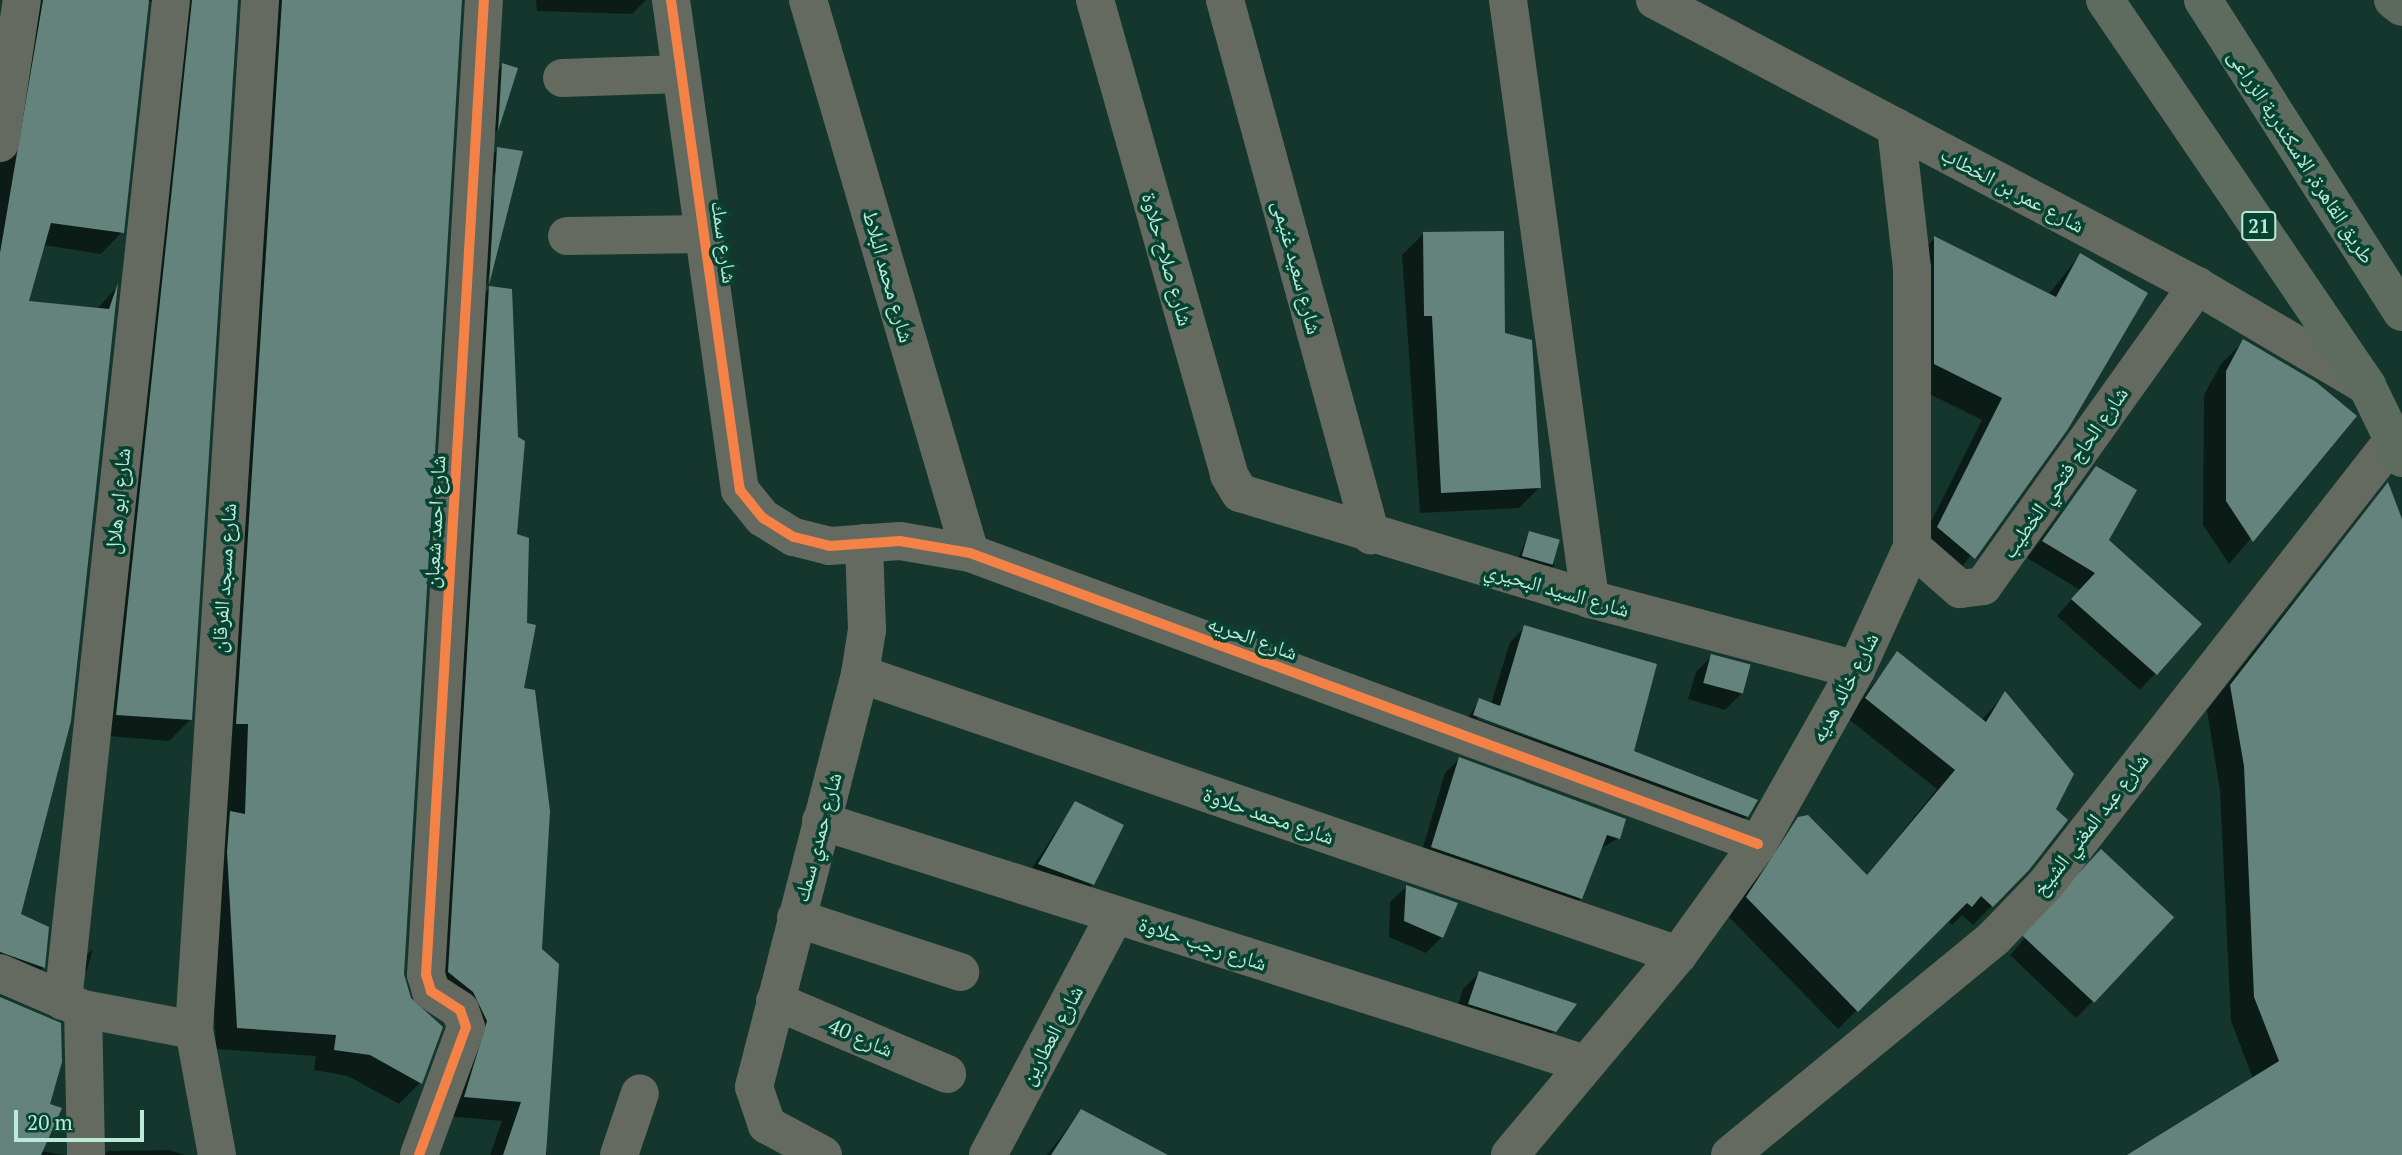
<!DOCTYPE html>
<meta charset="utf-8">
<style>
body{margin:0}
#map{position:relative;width:2402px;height:1155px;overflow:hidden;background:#15362c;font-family:"PT Serif","Noto Naskh Arabic",serif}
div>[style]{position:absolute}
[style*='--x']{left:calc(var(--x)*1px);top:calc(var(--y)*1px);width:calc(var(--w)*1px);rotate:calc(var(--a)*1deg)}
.shadow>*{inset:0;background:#0007}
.building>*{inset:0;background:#64837d;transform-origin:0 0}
.minor>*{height:38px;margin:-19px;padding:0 19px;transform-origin:19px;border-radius:19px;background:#646a60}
.primary>*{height:38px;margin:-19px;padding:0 19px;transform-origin:19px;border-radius:19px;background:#5c695d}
.trunk>*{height:38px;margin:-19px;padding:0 19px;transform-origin:19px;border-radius:19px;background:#5e6c60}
.cycleway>*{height:10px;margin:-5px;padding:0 5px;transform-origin:5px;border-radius:5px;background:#f48246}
span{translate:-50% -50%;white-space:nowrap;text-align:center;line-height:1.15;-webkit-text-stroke:7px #084332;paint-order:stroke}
.shield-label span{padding:2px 5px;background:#084332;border:2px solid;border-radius:5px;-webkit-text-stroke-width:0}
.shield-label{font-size:19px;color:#bcead8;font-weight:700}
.street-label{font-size:21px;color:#bcead8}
.scale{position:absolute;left:14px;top:1110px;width:130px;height:32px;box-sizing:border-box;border:4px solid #bcead8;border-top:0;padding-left:9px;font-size:21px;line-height:24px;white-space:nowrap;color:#bcead8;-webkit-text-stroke:5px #084332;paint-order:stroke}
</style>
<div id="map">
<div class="shadow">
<i style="clip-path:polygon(5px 0,236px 0,190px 720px,169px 741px,96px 735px,163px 4px,147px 1px,122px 232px,101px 254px,43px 245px,27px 303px,97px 309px,116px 288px,70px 720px,19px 915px,47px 928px,43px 968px,22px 989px,0 981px,0 165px,23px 26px)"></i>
<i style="clip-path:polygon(242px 0,462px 0,402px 974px,409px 999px,441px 1027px,420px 1083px,399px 1104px,348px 1076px,314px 1070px,316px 1056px,216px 1049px,207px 874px)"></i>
<i style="clip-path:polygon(536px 0,646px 0,632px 14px,537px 11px)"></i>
<i style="clip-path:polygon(503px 65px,516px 69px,497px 131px,476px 151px,480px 88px)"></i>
<i style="clip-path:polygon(evenodd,498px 149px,521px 152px,487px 284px,467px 305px,475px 172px,498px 149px,494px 173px,497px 173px,494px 200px,492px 199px,494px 173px)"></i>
<i style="clip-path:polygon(1424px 233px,1504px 335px,1540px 487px,1519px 508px,1420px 513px,1402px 255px)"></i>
<i style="clip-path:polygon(1934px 239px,2048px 295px,2080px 255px,2067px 428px,1952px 580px,1917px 550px,1982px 420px,1913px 386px,1913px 260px)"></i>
<i style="clip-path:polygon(490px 288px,515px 536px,547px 1155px,490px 1155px,502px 1121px,445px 1116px,467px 1042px,429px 993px,469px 308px)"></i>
<i style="clip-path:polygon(2244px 341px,2355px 417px,2229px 564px,2203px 525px,2204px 395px,2221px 364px)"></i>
<i style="clip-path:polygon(2096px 468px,2106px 540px,2200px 624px,2140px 690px,2057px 616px,2080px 590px,2027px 558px)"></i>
<i style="clip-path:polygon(2387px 485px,2402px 524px,2402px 1155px,2130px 1155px,2253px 1079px,2231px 1021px,2220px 791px,2207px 710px)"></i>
<i style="clip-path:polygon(1529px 533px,1555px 565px,1547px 573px,1516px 563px)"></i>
<i style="clip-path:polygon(evenodd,1525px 627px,1632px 752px,1747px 816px,1732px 831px,1459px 730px,1480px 700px,1491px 704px,1510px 642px,1525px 627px,1478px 716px,1696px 796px,1477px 719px,1478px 716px)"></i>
<i style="clip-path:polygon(1897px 654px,1981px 721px,2005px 694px,2028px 868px,1973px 925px,1962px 915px,1952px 925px,1947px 920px,1838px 1029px,1729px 917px,1799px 818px,1866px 876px,1937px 789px,1847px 718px)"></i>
<i style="clip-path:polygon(1712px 656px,1741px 694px,1725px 710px,1688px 699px,1696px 672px)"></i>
<i style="clip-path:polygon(1459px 759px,1618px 838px,1599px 850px,1581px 898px,1567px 912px,1419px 861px,1445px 773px)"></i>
<i style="clip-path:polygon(1075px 803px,1093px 884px,1077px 900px,1024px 880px)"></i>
<i style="clip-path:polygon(2101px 852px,2092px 1002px,2076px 1018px,2010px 955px)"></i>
<i style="clip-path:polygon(1406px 887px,1442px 937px,1426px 953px,1389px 937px,1390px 902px)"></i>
<i style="clip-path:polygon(93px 949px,87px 970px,66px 991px,68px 971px)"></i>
<i style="clip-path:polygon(1479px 973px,1554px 1031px,1538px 1047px,1453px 1020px,1463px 989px)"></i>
<i style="clip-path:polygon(0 999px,48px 1105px,41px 1151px,65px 1155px,0 1155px)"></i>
<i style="clip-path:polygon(1081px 1111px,1156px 1155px,1047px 1155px)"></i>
<i style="clip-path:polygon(169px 1150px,185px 1155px,104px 1155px,108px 1151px)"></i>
</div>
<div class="building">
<i style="clip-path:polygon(43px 0,149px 0,124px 233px,51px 223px,29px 301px,109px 309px,118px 283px,71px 721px,21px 914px,49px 927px,45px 968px,0 952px,0 253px)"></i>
<i style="clip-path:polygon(192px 0,238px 0,192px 720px,116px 715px)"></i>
<i style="clip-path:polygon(282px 0,462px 0,404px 974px,411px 998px,443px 1027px,422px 1084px,370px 1055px,334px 1050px,336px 1035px,237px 1028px,227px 852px,230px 811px,245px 814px,248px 724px,236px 724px)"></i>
<i style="clip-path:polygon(502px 63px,518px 68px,498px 131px)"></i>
<i style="clip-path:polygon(497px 147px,523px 151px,489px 285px)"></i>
<i style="clip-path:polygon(1504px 231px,1505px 333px,1532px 340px,1541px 488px,1441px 493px,1432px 316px,1424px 316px,1423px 232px)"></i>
<i style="clip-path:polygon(1934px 236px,2056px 297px,2080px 253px,2148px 293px,2068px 429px,1975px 559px,1937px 527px,2002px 398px,1934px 364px)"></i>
<i style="clip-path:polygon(489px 286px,512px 289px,518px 437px,525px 441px,517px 534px,529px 538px,527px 623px,536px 625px,524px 688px,535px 690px,550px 811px,542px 949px,559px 964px,546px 1155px,503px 1155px,521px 1102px,464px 1097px,487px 1021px,473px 992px,448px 972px)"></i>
<i style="clip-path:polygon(2243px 339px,2316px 382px,2357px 416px,2253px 542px,2226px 501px,2226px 371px)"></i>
<i style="clip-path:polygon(2096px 466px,2137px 490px,2109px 540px,2202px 624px,2157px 675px,2071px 599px,2095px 573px,2042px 541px)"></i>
<i style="clip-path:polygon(2388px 482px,2402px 519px,2402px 1155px,2127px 1155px,2279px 1061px,2254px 997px,2244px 766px,2230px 685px)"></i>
<i style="left:1529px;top:531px;width:32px;height:26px;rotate:16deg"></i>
<i style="clip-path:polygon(1524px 625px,1657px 664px,1634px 751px,1758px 800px,1748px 817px,1473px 715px,1479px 698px,1500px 706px)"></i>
<i style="clip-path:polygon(1897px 651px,1986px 722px,2005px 691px,2074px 774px,2056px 809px,2068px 820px,2029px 870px,1993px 907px,1981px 896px,1972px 907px,1967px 903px,1858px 1012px,1746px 897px,1798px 817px,1808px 815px,1867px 875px,1955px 770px,1865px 698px)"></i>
<i style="left:1711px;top:654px;width:41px;height:30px;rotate:15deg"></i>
<i style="clip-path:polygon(1459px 757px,1626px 819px,1620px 839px,1607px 835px,1582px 899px,1431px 847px)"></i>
<i style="clip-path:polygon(1075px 801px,1124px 825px,1094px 885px,1038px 864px)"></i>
<i style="left:2101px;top:849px;width:100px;height:117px;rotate:43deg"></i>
<i style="clip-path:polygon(1406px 885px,1458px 903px,1443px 938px,1404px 921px)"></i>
<i style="clip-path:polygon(1479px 971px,1577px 1004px,1556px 1032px,1468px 1004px)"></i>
<i style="clip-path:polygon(0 997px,61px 1023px,62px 1062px,50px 1104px,62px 1108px,41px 1155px,0 1155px)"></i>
<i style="clip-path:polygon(1081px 1109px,1168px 1155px,1051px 1155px)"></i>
</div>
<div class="minor">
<i style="--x:671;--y:0;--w:495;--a:82"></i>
<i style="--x:740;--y:490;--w:36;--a:51"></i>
<i style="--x:763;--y:518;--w:36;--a:32"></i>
<i style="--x:794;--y:537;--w:36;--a:14"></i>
<i style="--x:829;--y:546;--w:71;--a:-4"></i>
<i style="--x:900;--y:541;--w:71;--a:9.7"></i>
<i style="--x:970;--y:553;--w:840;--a:20.27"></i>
<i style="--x:808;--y:0;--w:576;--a:73.67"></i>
<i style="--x:1095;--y:0;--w:494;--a:74.2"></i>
<i style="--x:1229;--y:475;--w:21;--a:59"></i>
<i style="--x:1240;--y:493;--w:366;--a:16.8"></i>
<i style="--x:1590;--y:599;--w:275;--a:14.9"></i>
<i style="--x:1225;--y:0;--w:555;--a:74.74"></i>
<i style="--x:1508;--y:0;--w:605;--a:82.2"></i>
<i style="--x:1655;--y:0;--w:613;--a:27.82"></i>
<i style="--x:2197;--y:286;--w:197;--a:30.5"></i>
<i style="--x:562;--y:78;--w:119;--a:-1.9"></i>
<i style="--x:0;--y:143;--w:145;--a:-81.3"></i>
<i style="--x:567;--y:236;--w:137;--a:-0.8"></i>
<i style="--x:1912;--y:547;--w:64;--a:41.2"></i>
<i style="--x:1960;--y:589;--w:23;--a:-7"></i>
<i style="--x:1983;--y:586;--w:369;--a:-54.5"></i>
<i style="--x:860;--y:674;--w:865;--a:18.96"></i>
<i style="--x:821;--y:821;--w:802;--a:17.64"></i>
<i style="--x:796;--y:918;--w:173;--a:18.2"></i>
<i style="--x:0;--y:973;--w:90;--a:23.4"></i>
<i style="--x:83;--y:1009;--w:113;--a:10.7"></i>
<i style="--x:63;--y:1001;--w:1007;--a:-83.84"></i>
<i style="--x:775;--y:1001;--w:187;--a:23"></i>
<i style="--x:83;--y:1009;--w:146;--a:88.8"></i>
<i style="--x:217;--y:1155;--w:127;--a:-100.4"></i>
<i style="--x:194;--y:1030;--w:1032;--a:-86.33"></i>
<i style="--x:419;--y:1155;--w:136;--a:-69.8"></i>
<i style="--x:466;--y:1027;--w:18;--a:-109"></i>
<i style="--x:460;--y:1010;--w:35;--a:-147"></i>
<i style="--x:431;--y:991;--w:17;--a:-107"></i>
<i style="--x:426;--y:975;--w:977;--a:-86.6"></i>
<i style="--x:619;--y:1155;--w:65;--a:-71.3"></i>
<i style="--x:823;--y:1155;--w:64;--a:-151.8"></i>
<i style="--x:767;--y:1125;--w:40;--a:-108.9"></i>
<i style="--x:754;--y:1087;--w:426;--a:-75.6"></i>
<i style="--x:860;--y:674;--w:45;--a:-81"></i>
<i style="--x:867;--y:630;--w:87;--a:-92"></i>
<i style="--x:988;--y:1155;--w:272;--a:-62.1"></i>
<i style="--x:1510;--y:1155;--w:261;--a:-50"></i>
<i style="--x:1678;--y:955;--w:137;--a:-54.2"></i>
<i style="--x:1758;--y:844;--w:200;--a:-60.6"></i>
<i style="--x:1856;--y:670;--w:135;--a:-65.5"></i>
<i style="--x:1912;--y:547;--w:279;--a:-90"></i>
<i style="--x:1912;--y:268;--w:142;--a:-96.5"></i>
<i style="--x:1730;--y:1155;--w:342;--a:-39.4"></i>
<i style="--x:1994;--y:938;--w:75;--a:-46.1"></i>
<i style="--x:2046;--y:884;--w:565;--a:-51.97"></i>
</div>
<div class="primary">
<i style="--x:2393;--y:0;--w:11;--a:38"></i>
</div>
<div class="trunk">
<i style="--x:2105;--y:0;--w:467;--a:55.8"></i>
<i style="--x:2367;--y:386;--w:80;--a:64.1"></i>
<i style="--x:2203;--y:0;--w:370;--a:57.5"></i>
</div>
<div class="cycleway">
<i style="--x:671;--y:0;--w:495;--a:82"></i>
<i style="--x:740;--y:490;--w:36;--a:51"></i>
<i style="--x:763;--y:518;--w:36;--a:32"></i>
<i style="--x:794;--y:537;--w:36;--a:14"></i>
<i style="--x:829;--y:546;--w:71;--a:-4"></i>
<i style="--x:900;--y:541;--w:71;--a:9.7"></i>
<i style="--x:970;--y:553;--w:840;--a:20.27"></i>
<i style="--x:419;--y:1155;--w:136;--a:-69.8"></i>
<i style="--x:466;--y:1027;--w:18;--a:-109"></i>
<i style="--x:460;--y:1010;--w:35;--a:-147"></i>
<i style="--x:431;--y:991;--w:17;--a:-107"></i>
<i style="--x:426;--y:975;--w:977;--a:-86.6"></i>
</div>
<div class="shield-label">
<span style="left:2259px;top:226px">21</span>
</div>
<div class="street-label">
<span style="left:2302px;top:156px;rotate:57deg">طريق القاهرة, الاسكندرية الزراعى</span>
<span style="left:2013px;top:189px;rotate:28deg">شارع عمر بن الخطاب</span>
<span style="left:725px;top:242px;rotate:82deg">شارع سمك</span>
<span style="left:1168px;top:259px;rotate:74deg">شارع صلاح حلاوة</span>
<span style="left:1298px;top:267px;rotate:75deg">شارع سعيد غنيمى</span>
<span style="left:889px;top:276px;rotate:74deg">شارع محمد البلاط</span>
<span style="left:2064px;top:472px;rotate:-55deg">شارع الحاج فتحي الخطيب</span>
<span style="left:117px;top:501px;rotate:-84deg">شارع ابو هلال</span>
<span style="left:434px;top:522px;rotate:-87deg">شارع احمد شعبان</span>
<span style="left:223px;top:578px;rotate:-86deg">شارع مسجد الفرقان</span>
<span style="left:1557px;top:589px;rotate:16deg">شارع السيد البحيري</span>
<span style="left:1253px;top:637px;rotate:20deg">شارع الحريه</span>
<span style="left:1844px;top:687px;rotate:-62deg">شارع خالد هديه</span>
<span style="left:1269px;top:815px;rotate:19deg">شارع محمد حلاوة</span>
<span style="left:2090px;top:824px;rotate:-52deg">شارع عبد المغني الشيخ</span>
<span style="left:817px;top:837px;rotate:-75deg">شارع حمدي سمك</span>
<span style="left:1203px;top:943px;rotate:18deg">شارع رجب حلاوة</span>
<span style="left:1051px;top:1035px;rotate:-62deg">شارع العطارين</span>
<span style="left:861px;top:1037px;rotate:23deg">شارع 40</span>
</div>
<div class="scale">20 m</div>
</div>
